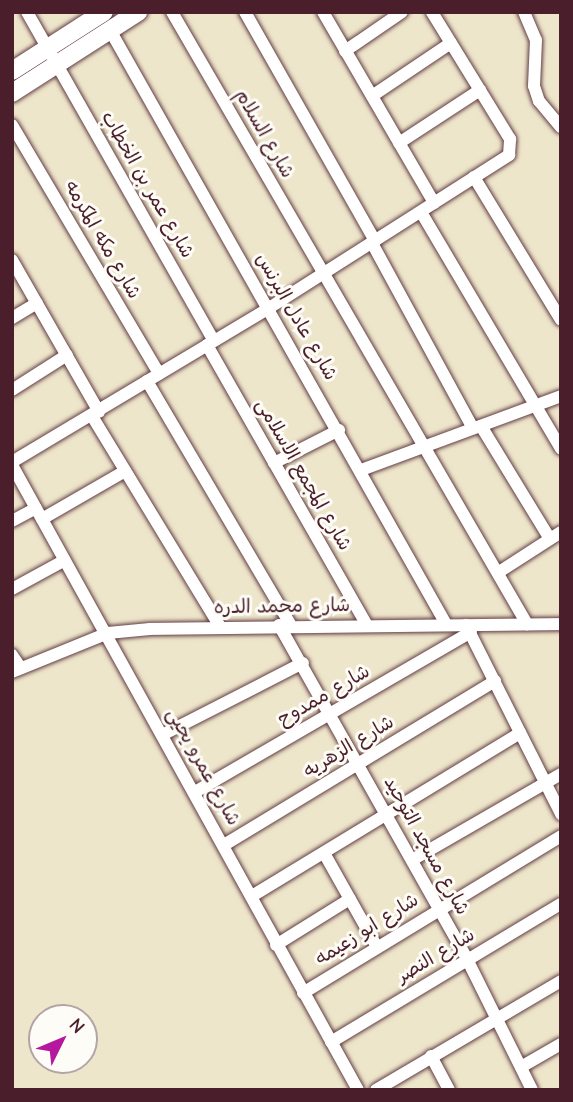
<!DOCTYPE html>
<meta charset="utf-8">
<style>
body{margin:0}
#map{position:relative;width:573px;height:1102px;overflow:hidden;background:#eee6cb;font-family:"Comic Neue","Playpen Sans Arabic",sans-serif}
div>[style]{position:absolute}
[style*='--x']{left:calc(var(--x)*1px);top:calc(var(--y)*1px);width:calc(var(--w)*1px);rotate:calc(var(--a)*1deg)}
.roads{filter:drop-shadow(0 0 2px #633d43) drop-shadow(0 0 2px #633d43)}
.street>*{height:12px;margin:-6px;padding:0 6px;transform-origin:6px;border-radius:6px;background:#fff}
.secondary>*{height:18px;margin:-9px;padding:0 9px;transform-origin:9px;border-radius:9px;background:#fff}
span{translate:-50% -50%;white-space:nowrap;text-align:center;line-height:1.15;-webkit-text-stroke:6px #fdfcf7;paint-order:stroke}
.street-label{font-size:19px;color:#4a1f2b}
.frame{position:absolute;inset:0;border:14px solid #4a1f2b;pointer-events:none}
.north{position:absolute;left:28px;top:1004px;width:70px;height:70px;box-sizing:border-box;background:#fdfcf7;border:2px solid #b5a4a5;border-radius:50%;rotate:47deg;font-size:19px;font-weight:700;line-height:28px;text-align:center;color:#4a1f2b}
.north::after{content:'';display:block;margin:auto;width:24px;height:32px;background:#b5179e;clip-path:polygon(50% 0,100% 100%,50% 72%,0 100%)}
</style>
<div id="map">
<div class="roads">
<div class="street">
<i style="--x:27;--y:12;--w:378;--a:60.4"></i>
<i style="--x:172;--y:12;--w:708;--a:59.88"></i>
<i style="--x:245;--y:12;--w:263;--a:60.4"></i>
<i style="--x:323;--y:12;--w:221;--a:59.8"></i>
<i style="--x:524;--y:12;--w:30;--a:67"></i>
<i style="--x:536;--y:40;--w:46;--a:92.5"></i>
<i style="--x:534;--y:86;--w:16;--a:72"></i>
<i style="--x:539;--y:101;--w:34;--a:50"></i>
<i style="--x:110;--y:30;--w:682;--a:60.51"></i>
<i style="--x:345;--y:51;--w:69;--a:-34.4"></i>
<i style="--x:372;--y:96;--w:95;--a:-33.9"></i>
<i style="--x:12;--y:125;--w:289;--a:59.4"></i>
<i style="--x:399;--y:143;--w:97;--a:-33.2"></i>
<i style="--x:474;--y:177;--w:167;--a:58.7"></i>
<i style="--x:421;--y:212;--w:275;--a:59.4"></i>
<i style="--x:372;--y:243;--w:211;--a:61.4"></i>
<i style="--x:12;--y:260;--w:175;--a:60.2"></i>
<i style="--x:12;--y:318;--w:29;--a:-31"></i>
<i style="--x:207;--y:345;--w:321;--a:60.3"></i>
<i style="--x:147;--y:381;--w:282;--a:59.5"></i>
<i style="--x:12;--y:390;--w:65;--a:-32.5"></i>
<i style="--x:92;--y:416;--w:248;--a:58.7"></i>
<i style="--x:481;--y:426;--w:132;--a:58.6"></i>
<i style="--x:12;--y:462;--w:300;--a:-30.9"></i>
<i style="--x:269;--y:308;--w:285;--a:-32.5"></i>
<i style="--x:509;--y:155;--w:16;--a:-86"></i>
<i style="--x:510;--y:139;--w:149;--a:-121.6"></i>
<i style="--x:274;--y:463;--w:73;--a:-26.9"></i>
<i style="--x:12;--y:465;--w:714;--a:61.03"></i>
<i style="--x:361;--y:470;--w:213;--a:-20.3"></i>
<i style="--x:42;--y:519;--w:96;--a:-30"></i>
<i style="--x:12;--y:521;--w:27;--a:-28"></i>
<i style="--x:499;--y:572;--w:74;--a:-32.8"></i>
<i style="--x:12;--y:589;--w:60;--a:-28.7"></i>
<i style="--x:279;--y:625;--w:383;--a:60.6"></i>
<i style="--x:467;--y:959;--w:146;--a:63.6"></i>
<i style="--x:466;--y:625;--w:212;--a:63.3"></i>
<i style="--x:12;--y:655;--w:14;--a:56"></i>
<i style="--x:12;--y:672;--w:104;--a:-22.1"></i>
<i style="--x:108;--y:633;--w:42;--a:-5.4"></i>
<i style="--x:150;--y:629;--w:411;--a:-0.7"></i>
<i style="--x:164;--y:734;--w:156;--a:-27.1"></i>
<i style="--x:195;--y:792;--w:319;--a:-30.1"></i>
<i style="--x:224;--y:845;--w:317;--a:-31.2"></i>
<i style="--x:324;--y:853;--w:108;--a:60.6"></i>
<i style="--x:412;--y:860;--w:172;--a:-30"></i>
<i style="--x:252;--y:896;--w:314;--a:-31.3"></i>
<i style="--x:276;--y:945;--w:87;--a:-31.9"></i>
<i style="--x:303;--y:993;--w:302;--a:-31.3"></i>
<i style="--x:331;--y:1042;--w:268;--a:-31"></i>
<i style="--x:431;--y:1056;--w:38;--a:62"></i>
<i style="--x:521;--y:1067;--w:46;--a:-29.9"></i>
<i style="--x:376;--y:1090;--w:215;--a:-30.5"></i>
</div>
<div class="secondary">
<i style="--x:12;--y:71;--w:109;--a:-32.7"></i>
<i style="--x:12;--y:93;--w:150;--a:-32.7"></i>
</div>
</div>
<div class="street-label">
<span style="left:264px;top:134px;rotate:60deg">شارع السلام</span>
<span style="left:147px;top:185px;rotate:60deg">شارع عمر بن الخطاب</span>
<span style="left:102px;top:240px;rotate:60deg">شارع مكه المكرمه</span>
<span style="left:296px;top:317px;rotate:60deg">شارع عادل البرنس</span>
<span style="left:303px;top:475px;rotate:60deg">شارع المجمع الاسلامى</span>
<span style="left:282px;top:607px;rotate:-1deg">شارع محمد الدره</span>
<span style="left:324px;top:696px;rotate:-30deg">شارع ممدوح</span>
<span style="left:349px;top:747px;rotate:-31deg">شارع الزهريه</span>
<span style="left:203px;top:767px;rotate:61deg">شارع عمرو يحيى</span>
<span style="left:426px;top:846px;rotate:61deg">شارع مسجد التوحيد</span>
<span style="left:367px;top:930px;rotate:-32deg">شارع ابو زعيمه</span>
<span style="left:436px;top:956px;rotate:-31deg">شارع النصر</span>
</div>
<div class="frame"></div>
<div class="north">N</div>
</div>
